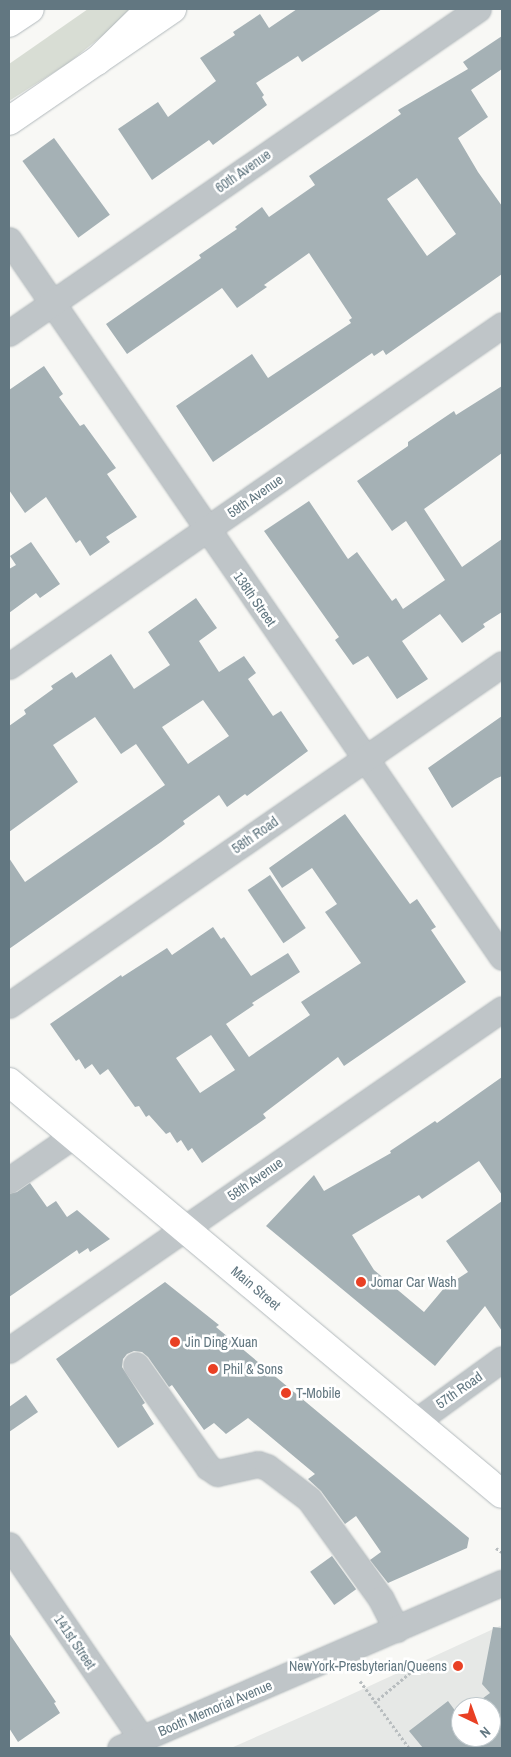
<!DOCTYPE html>
<style>
body{margin:0}
#map{position:relative;width:511px;height:1757px;overflow:hidden;background:#f8f8f5;font-family:"Archivo Narrow",sans-serif}
div>[style]{position:absolute}
[style*='--x']{left:calc(var(--x)*1px);top:calc(var(--y)*1px);width:calc(var(--w)*1px);rotate:calc(var(--a)*1deg)}
.built>*{inset:0;background:#e6e8e6}
.green>*{inset:0;background:#d8ddd4}
.building>*{inset:0;background:#a5b1b5;transform-origin:0 0}
.path>*{height:3px;margin-top:-1.5px;transform-origin:0;background:repeating-linear-gradient(90deg,#b9bec0 0 2.5px,transparent 0 5px)}
.roads{filter:drop-shadow(0 0 1px #b2b9bc) drop-shadow(0 0 1px #b2b9bc)}
.minor>*{height:25px;margin:-12.5px;padding:0 12.5px;transform-origin:12.5px;border-radius:12.5px;background:#bfc5c8}
.major>*{height:28px;margin:-14px;padding:0 14px;transform-origin:14px;border-radius:14px;background:#fff}
.highway>*{height:28px;margin:-14px;padding:0 14px;transform-origin:14px;border-radius:14px;background:#fff}
.dots>*{width:14px;height:14px;translate:-50% -50%;box-sizing:border-box;border:2px solid #fff;border-radius:50%}
span{translate:-50% -50%;white-space:nowrap;text-align:center;line-height:1.15;-webkit-text-stroke:5px #fff;paint-order:stroke}
.street-label{font-size:14px;color:#627781}
.poi-label{font-size:14px;color:#627781}
.left{translate:0 -50%;text-align:left}
.right{translate:-100% -50%;text-align:right}
.frame{position:absolute;inset:0;border:10px solid #627781;pointer-events:none}
.north{position:absolute;left:451px;top:1697px;width:50px;height:50px;box-sizing:border-box;background:#fff;border:1px solid #c0c9cd;border-radius:50%;rotate:138deg;font-size:14px;font-weight:700;line-height:20px;text-align:center;color:#627781}
.north::after{content:'';display:block;margin:auto;width:18px;height:22px;background:#e94024;clip-path:polygon(50% 0,100% 100%,50% 72%,0 100%)}
</style>
<div id="map">
<div class="built">
<i style="clip-path:polygon(evenodd,502px 1625px,502px 1748px,231px 1748px,326px 1706px,502px 1625px,461px 1707px,491px 1707px,491px 1737px,461px 1737px,461px 1707px)"></i>
</div>
<div class="green">
<i style="clip-path:polygon(88px 9px,136px 9px,67px 64px,9px 101px,9px 64px)"></i>
</div>
<div class="building">
<i style="clip-path:polygon(297px 9px,382px 9px,302px 62px,298px 56px,256px 83px,264px 95px,262px 97px,267px 105px,213px 145px,209px 140px,152px 180px,118px 129px,158px 102px,168px 117px,216px 81px,200px 58px,235px 35px,233px 32px,260px 14px,269px 28px)"></i>
<i style="clip-path:polygon(evenodd,502px 36px,502px 69px,471px 90px,488px 117px,458px 138px,478px 172px,502px 206px,502px 274px,386px 355px,383px 350px,374px 356px,372px 353px,213px 462px,176px 406px,252px 354px,268px 378px,351px 323px,349px 320px,352px 318px,309px 253px,264px 285px,267px 287px,237px 308px,222px 288px,127px 354px,106px 324px,201px 258px,199px 255px,237px 229px,235px 227px,262px 207px,269px 217px,315px 185px,309px 176px,401px 114px,398px 110px,468px 69px,463px 62px,502px 36px,417px 178px,456px 234px,427px 256px,387px 199px,417px 178px)"></i>
<i style="left:54px;top:138px;width:95px;height:39px;rotate:54deg"></i>
<i style="clip-path:polygon(44px 366px,63px 394px,59px 397px,80px 426px,84px 424px,116px 468px,107px 474px,137px 517px,106px 537px,110px 542px,90px 556px,80px 540px,76px 543px,46px 497px,25px 513px,9px 490px,9px 390px)"></i>
<i style="clip-path:polygon(502px 386px,502px 453px,424px 509px,462px 567px,502px 539px,502px 612px,483px 624px,485px 627px,462px 643px,440px 614px,402px 641px,428px 679px,397px 699px,368px 656px,353px 665px,335px 640px,339px 637px,264px 531px,309px 501px,348px 559px,357px 552px,392px 601px,396px 598px,403px 609px,445px 580px,406px 521px,392px 531px,357px 481px,408px 446px,408px 442px,454px 411px,456px 415px)"></i>
<i style="clip-path:polygon(31px 542px,60px 584px,40px 598px,36px 593px,9px 613px,9px 569px,16px 565px,10px 556px)"></i>
<i style="clip-path:polygon(evenodd,196px 598px,217px 628px,199px 641px,219px 672px,244px 656px,256px 673px,248px 679px,273px 716px,281px 711px,308px 751px,247px 796px,245px 794px,227px 807px,219px 795px,183px 821px,185px 824px,161px 842px,9px 949px,9px 858px,25px 882px,165px 785px,136px 744px,121px 754px,95px 717px,53px 745px,78px 782px,9px 832px,9px 726px,26px 714px,24px 710px,53px 689px,51px 686px,72px 672px,76px 678px,111px 654px,134px 689px,170px 665px,148px 632px,196px 598px,203px 700px,229px 736px,188px 764px,162px 727px,203px 700px)"></i>
<i style="clip-path:polygon(502px 716px,502px 776px,495px 779px,452px 808px,428px 768px)"></i>
<i style="clip-path:polygon(evenodd,345px 814px,410px 904px,417px 899px,436px 927px,431px 930px,466px 982px,344px 1066px,338px 1057px,263px 1114px,266px 1118px,202px 1163px,192px 1148px,188px 1151px,181px 1140px,177px 1143px,170px 1132px,166px 1134px,149px 1115px,146px 1117px,139px 1106px,135px 1107px,108px 1069px,100px 1075px,92px 1064px,85px 1069px,79px 1059px,76px 1061px,50px 1024px,121px 975px,122px 977px,167px 948px,172px 955px,213px 927px,221px 939px,224px 937px,251px 976px,288px 953px,300px 972px,252px 1003px,254px 1005px,226px 1024px,249px 1057px,310px 1015px,301px 1002px,361px 963px,325px 912px,337px 904px,312px 868px,282px 888px,269px 868px,345px 814px,211px 1035px,235px 1070px,200px 1093px,176px 1058px,211px 1035px)"></i>
<i style="left:270px;top:875px;width:64px;height:27px;rotate:56deg"></i>
<i style="clip-path:polygon(502px 1077px,502px 1195px,479px 1161px,422px 1199px,419px 1195px,352px 1235px,374px 1270px,424px 1312px,445px 1287px,468px 1272px,446px 1241px,502px 1201px,502px 1331px,485px 1306px,435px 1366px,266px 1226px,314px 1175px,324px 1191px,391px 1153px,390px 1151px,435px 1121px,437px 1123px)"></i>
<i style="clip-path:polygon(30px 1183px,47px 1207px,56px 1201px,67px 1217px,77px 1210px,110px 1239px,90px 1252px,88px 1248px,79px 1254px,77px 1250px,9px 1297px,9px 1194px,17px 1192px)"></i>
<i style="clip-path:polygon(165px 1282px,219px 1325px,216px 1327px,469px 1538px,467px 1548px,388px 1583px,370px 1560px,381px 1552px,356px 1516px,345px 1524px,321px 1491px,308px 1479px,315px 1474px,248px 1418px,226px 1434px,214px 1423px,204px 1430px,172px 1385px,169px 1387px,148px 1357px,142px 1352px,134px 1351px,127px 1354px,123px 1359px,122px 1367px,145px 1403px,142px 1405px,154px 1424px,118px 1448px,56px 1359px)"></i>
<i style="clip-path:polygon(26px 1395px,38px 1412px,9px 1432px,9px 1407px)"></i>
<i style="left:332px;top:1556px;width:41px;height:27px;rotate:54deg"></i>
<i style="clip-path:polygon(493px 1627px,502px 1628px,502px 1748px,423px 1748px,409px 1731px,448px 1701px,459px 1716px,461px 1715px,461px 1737px,491px 1737px,491px 1707px,471px 1707px,490px 1693px,482px 1684px)"></i>
<i style="clip-path:polygon(9px 1633px,56px 1702px,54px 1703px,60px 1713px,18px 1742px,9px 1728px)"></i>
</div>
<div class="path">
<i style="--x:496;--y:1548;--w:7;--a:34"></i>
<i style="--x:360;--y:1681;--w:83;--a:53.8"></i>
<i style="--x:374;--y:1703;--w:50;--a:-40.1"></i>
<i style="--x:412;--y:1671;--w:11;--a:-117"></i>
</div>
<div class="roads">
<div class="minor">
<i style="--x:9;--y:240;--w:870;--a:55.49"></i>
<i style="--x:9;--y:333;--w:570;--a:-34.64"></i>
<i style="--x:9;--y:666;--w:599;--a:-34.67"></i>
<i style="--x:9;--y:1005;--w:599;--a:-34.67"></i>
<i style="--x:9;--y:1180;--w:78;--a:-34.5"></i>
<i style="--x:9;--y:1350;--w:599;--a:-34.67"></i>
<i style="--x:136;--y:1365;--w:125;--a:54.8"></i>
<i style="--x:208;--y:1467;--w:11;--a:34"></i>
<i style="--x:217;--y:1473;--w:42;--a:-12.4"></i>
<i style="--x:258;--y:1464;--w:9;--a:18"></i>
<i style="--x:267;--y:1467;--w:53;--a:37.3"></i>
<i style="--x:309;--y:1499;--w:123;--a:54.2"></i>
<i style="--x:381;--y:1599;--w:34;--a:63"></i>
<i style="--x:415;--y:1422;--w:107;--a:-35.9"></i>
<i style="--x:9;--y:1545;--w:235;--a:55.6"></i>
<i style="--x:120;--y:1748;--w:416;--a:-23.4"></i>
</div>
<div class="major">
<i style="--x:9;--y:121;--w:198;--a:-34.5"></i>
<i style="--x:9;--y:1082;--w:642;--a:39.89"></i>
</div>
<div class="highway">
<i style="--x:9;--y:23;--w:25;--a:-34"></i>
<i style="--x:97;--y:61;--w:74;--a:-44.5"></i>
</div>
</div>
<div class="dots">
<i style="left:361px;top:1282px;background:#e94024"></i>
<i style="left:175px;top:1342px;background:#e94024"></i>
<i style="left:213px;top:1369px;background:#e94024"></i>
<i style="left:286px;top:1393px;background:#e94024"></i>
<i style="left:458px;top:1666px;background:#e94024"></i>
</div>
<div class="street-label">
<span style="left:243px;top:171px;rotate:-35deg">60th Avenue</span>
<span style="left:255px;top:496px;rotate:-35deg">59th Avenue</span>
<span style="left:255px;top:599px;rotate:55deg">138th Street</span>
<span style="left:255px;top:835px;rotate:-35deg">58th Road</span>
<span style="left:255px;top:1179px;rotate:-35deg">58th Avenue</span>
<span style="left:256px;top:1288px;rotate:40deg">Main Street</span>
<span style="left:459px;top:1390px;rotate:-35deg">57th Road</span>
<span style="left:75px;top:1642px;rotate:56deg">141st Street</span>
<span style="left:215px;top:1708px;rotate:-23deg">Booth Memorial Avenue</span>
</div>
<div class="poi-label">
<span class="left" style="left:371px;top:1282px">Jomar Car Wash</span>
<span class="left" style="left:185px;top:1342px">Jin Ding Xuan</span>
<span class="left" style="left:223px;top:1369px">Phil &amp; Sons</span>
<span class="left" style="left:296px;top:1393px">T-Mobile</span>
<span class="right" style="left:447px;top:1666px">NewYork-Presbyterian/Queens</span>
</div>
<div class="frame"></div>
<div class="north">N</div>
</div>
